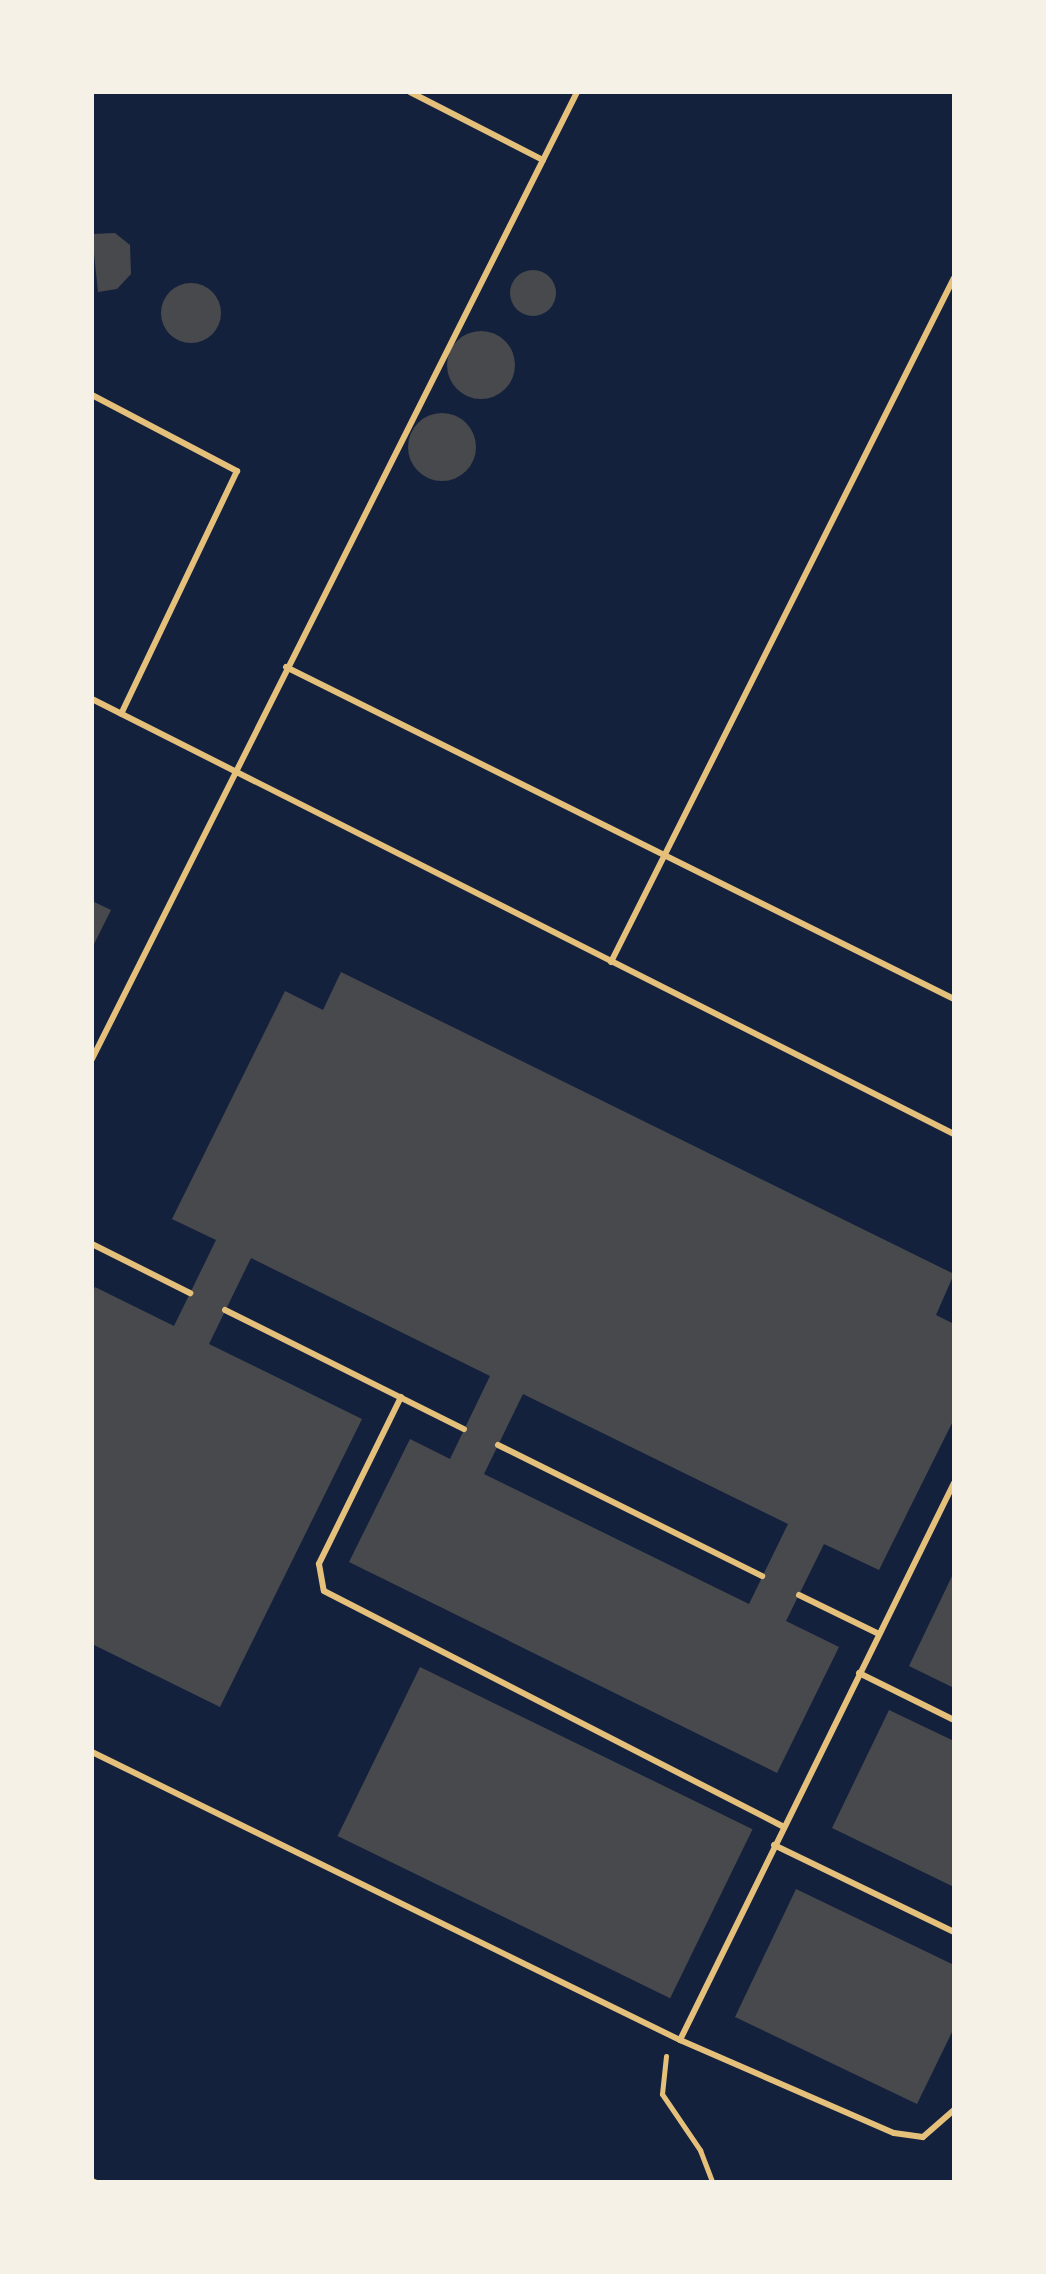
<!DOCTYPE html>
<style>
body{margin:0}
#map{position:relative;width:1046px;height:2274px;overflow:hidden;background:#14213d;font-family:Rubik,sans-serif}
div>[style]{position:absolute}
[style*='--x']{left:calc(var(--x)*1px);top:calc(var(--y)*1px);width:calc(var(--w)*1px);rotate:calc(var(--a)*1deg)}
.building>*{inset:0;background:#48494c;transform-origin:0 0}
.round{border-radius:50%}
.path>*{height:5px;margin:-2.5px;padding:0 2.5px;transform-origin:2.5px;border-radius:2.5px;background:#e5c07b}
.service>*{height:6px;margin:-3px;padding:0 3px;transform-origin:3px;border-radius:3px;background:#e5c07b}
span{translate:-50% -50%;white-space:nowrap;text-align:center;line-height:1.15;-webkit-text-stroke:7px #f6f1e7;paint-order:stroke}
.frame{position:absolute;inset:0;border:94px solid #f6f1e7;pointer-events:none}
</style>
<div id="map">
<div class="building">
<i style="clip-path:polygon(115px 233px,130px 245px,131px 274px,117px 289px,98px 292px,92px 234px)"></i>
<i class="round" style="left:510px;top:270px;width:46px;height:46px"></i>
<i class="round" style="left:161px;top:283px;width:60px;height:60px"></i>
<i class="round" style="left:447px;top:331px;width:68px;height:68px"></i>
<i class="round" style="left:408px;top:413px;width:68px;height:68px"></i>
<i style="clip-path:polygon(92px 901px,111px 910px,92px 948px)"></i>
<i style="clip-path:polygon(evenodd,341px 972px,954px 1274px,936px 1315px,954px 1324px,954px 1419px,879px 1570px,824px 1544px,786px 1621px,839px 1647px,777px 1773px,349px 1562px,410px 1439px,450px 1459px,490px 1376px,251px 1258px,209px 1344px,362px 1419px,220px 1707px,92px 1644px,92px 1293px,95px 1287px,174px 1326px,216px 1240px,172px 1219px,285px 991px,323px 1010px,341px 972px,523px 1394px,788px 1524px,749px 1604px,484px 1474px,523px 1394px)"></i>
<i style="clip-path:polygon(954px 1572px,954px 1688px,909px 1666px)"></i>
<i style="left:420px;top:1667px;width:370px;height:188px;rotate:26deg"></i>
<i style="clip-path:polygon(889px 1710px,954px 1741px,954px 1887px,832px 1828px)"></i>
<i style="clip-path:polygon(796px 1889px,954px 1965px,954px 2028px,917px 2104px,735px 2017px)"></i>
</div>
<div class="path">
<i style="--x:666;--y:2056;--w:38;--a:96"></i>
<i style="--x:662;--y:2094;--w:68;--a:55.8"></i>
<i style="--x:700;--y:2150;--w:34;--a:69"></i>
<i style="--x:92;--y:2180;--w:4;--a:27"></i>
</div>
<div class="service">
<i style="--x:410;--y:92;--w:149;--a:27.1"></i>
<i style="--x:543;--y:160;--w:76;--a:-63.4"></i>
<i style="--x:92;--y:395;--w:164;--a:27.7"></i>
<i style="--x:237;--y:471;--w:269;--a:115.5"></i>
<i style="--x:286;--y:667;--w:746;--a:26.43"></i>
<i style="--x:92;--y:699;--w:966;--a:26.78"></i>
<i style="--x:611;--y:962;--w:765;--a:-63.37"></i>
<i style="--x:92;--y:1059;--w:1006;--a:-63.36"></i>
<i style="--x:92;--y:1244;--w:110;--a:26.6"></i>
<i style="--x:225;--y:1310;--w:267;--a:26.5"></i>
<i style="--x:401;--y:1397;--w:186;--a:116.2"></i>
<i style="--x:319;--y:1564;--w:27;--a:80"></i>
<i style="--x:324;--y:1591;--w:517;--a:27.16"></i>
<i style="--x:498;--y:1445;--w:295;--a:26.4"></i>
<i style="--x:799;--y:1595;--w:89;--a:26"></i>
<i style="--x:859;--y:1673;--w:106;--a:26.3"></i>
<i style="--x:92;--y:1752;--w:655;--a:26.1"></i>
<i style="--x:680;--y:2040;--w:233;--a:23.5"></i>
<i style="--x:894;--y:2133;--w:29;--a:8"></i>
<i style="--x:923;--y:2137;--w:41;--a:-41.1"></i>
<i style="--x:774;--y:1845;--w:200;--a:25.8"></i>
<i style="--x:680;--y:2040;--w:621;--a:-63.81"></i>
</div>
<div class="frame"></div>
</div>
